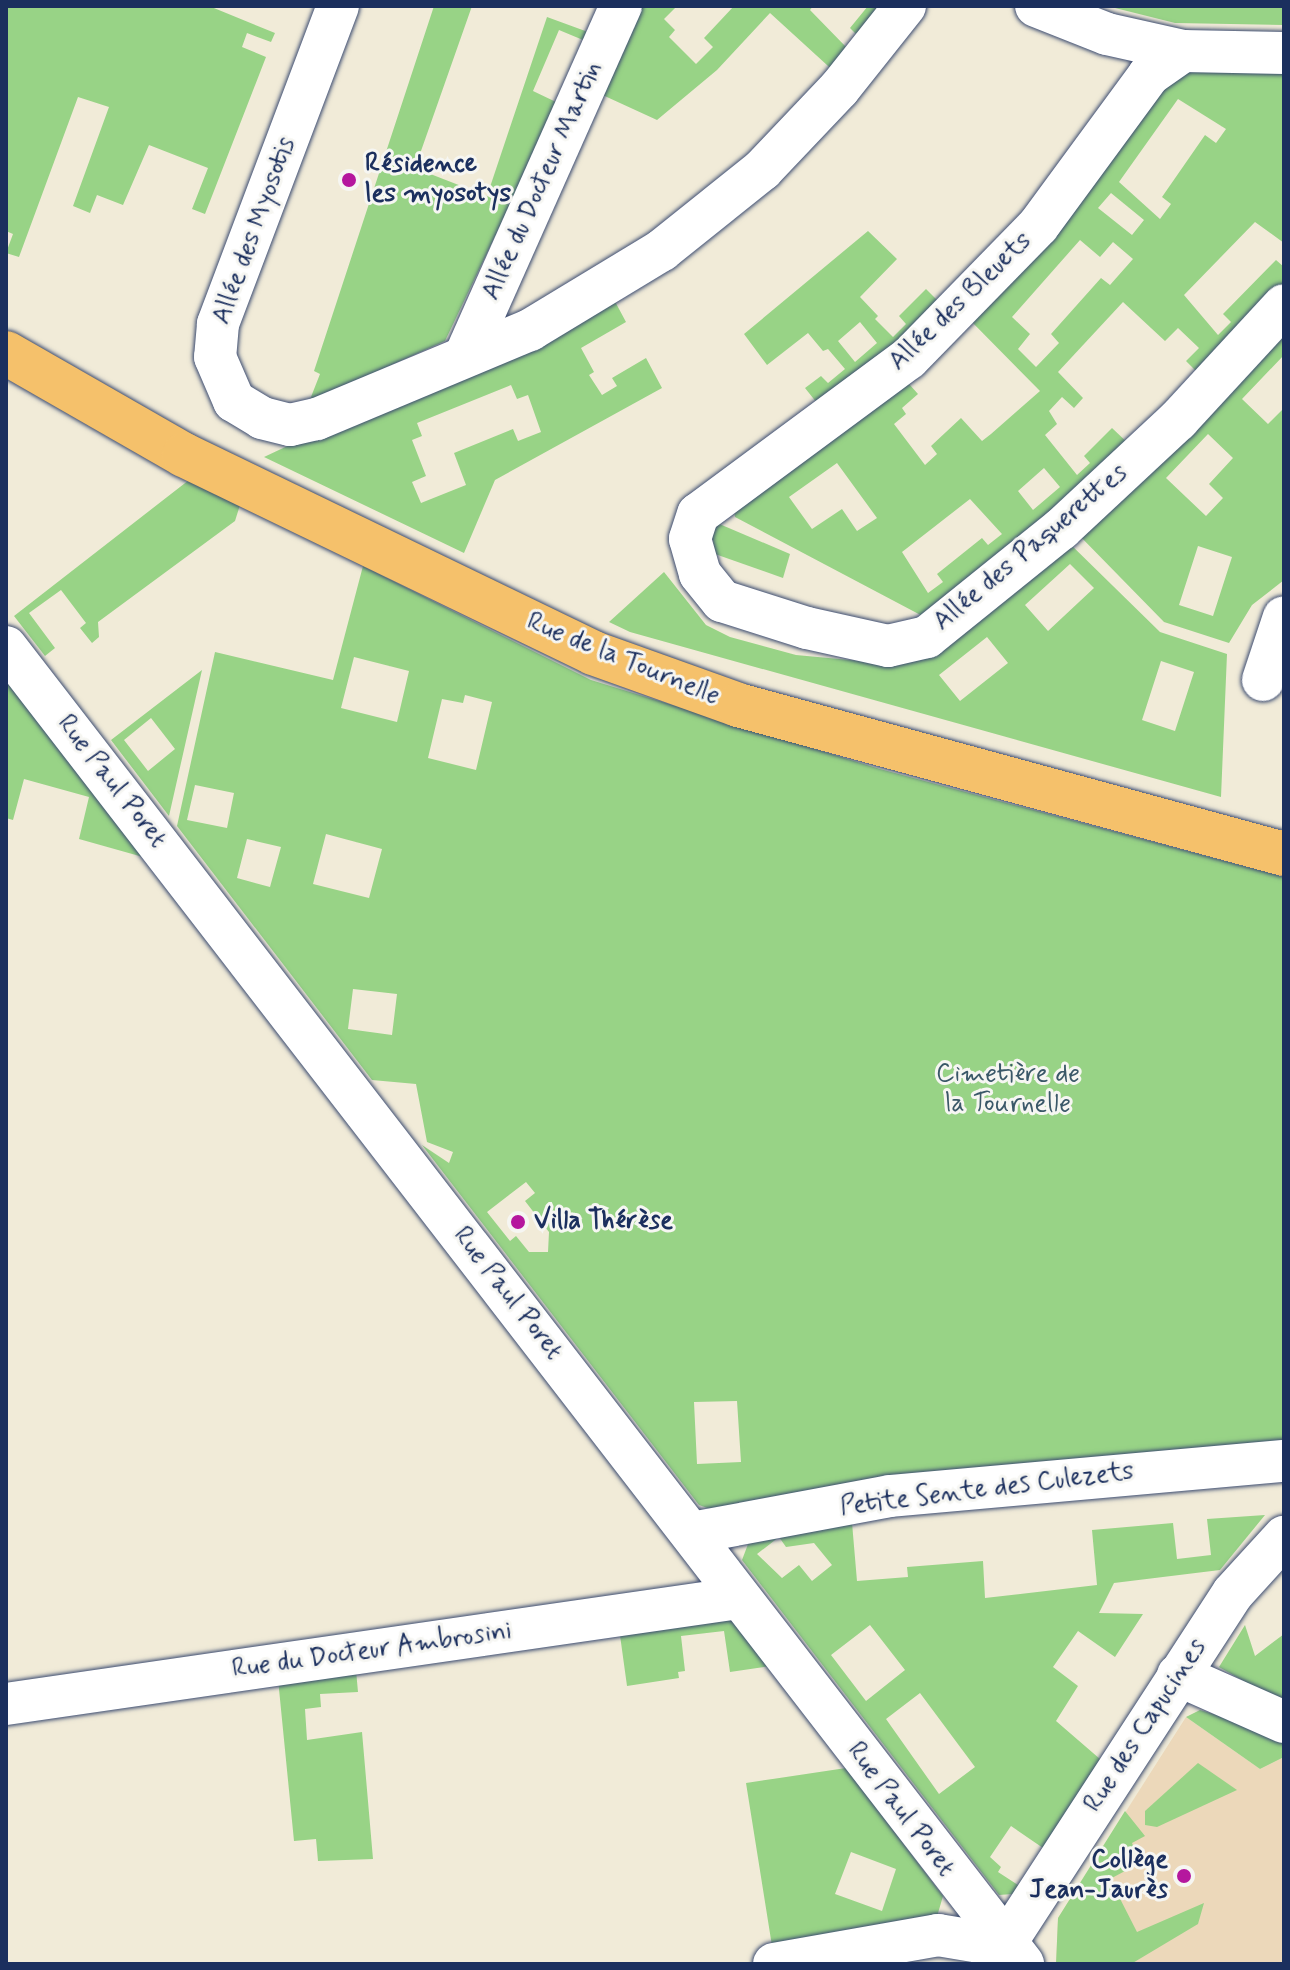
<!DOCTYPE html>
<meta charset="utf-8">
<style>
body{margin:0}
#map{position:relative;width:1290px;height:1970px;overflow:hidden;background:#f1ebd8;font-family:Mynerve,sans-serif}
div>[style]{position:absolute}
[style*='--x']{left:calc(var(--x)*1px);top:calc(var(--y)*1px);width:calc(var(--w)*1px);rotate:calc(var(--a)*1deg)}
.built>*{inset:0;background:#ecd8ba}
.green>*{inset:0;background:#98d386}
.roads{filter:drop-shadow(0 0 2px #3b4b70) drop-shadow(0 0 2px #3b4b70)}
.minor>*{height:42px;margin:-21px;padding:0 21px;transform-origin:21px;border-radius:21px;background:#fff}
.primary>*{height:44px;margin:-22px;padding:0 22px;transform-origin:22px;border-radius:22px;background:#f5c16b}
.dots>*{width:22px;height:22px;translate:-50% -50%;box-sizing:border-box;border:4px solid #f6f6f2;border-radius:50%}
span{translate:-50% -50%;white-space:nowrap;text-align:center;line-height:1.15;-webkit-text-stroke:6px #f6f6f2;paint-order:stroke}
.poi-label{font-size:26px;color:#1b2f5e;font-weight:700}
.left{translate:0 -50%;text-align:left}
.right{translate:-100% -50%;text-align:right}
.street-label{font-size:26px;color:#1b2f5e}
.park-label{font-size:26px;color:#3a5868}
.frame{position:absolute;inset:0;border:8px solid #1b2f5e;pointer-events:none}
</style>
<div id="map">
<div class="built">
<i style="clip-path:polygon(1186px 1717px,1260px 1769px,1284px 1757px,1284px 1964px,1056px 1964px,1058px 1918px)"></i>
</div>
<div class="green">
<i style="clip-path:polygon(6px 6px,209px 6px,275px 33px,271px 42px,247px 33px,242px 47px,266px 57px,205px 214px,192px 209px,208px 168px,149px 145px,123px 205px,97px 195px,90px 213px,73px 206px,109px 107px,78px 97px,19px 257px,6px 253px,13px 234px,6px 231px)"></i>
<i style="clip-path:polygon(434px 6px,472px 6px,415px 168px,510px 205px,445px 341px,309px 402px,320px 374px,314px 371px)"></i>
<i style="clip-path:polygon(635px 6px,677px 6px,664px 19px,675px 30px,669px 37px,696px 64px,713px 47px,704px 38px,734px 6px,813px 6px,810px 10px,847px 48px,857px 35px,850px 28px,868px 6px,896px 6px,839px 76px,770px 13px,717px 70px,657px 120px,596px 92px)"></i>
<i style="clip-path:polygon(1107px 6px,1284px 6px,1284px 25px,1175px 23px)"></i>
<i style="clip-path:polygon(547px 17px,588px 32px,583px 40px,559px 30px,533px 91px,556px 102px,514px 197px,490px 187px)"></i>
<i style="clip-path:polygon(evenodd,1284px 71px,1284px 243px,1255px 222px,1184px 295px,1218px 335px,1231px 322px,1223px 314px,1276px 260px,1284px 267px,1284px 286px,1200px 375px,1186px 361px,1199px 348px,1178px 328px,1165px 341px,1123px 302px,1058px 372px,1083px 398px,1074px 408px,1062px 397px,1049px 411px,1057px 424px,1045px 435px,1077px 475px,1090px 463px,1084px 456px,1112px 428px,1131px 446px,930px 620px,735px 517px,732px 497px,901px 375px,918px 394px,902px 408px,906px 414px,894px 424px,925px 465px,937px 454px,931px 446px,961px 418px,982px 441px,991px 434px,1040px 391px,966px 316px,1149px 96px,1189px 72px,1284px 71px,1178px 99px,1226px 129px,1216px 143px,1205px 135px,1162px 197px,1171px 204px,1160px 219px,1119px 182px,1178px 99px,1284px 71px,1111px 193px,1144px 220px,1132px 235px,1098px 208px,1111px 193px,1284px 71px,1080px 240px,1100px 257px,1113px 242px,1133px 259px,1110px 285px,1101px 278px,1051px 334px,1059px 343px,1036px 367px,1018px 349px,1030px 334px,1012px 317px,1080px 240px,1284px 71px,837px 463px,877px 518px,857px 531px,842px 509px,812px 529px,789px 497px,837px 463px,1284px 71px,1044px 468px,1060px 487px,1033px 510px,1018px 491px,1044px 468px,1284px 71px,970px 499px,1002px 534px,988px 545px,982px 538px,937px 574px,943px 582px,928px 593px,902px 552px,970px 499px)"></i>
<i style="clip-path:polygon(evenodd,868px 231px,897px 259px,860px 297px,878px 316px,875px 319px,893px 337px,906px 324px,899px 316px,926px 289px,944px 307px,821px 408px,805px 388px,821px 376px,828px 383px,845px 369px,828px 349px,823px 351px,808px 333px,767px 365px,744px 334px,868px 231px,860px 322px,877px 343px,855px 362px,838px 341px,860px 322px)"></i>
<i style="clip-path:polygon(evenodd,611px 294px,626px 322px,581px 348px,594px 372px,589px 375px,602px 395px,617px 386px,612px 378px,646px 358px,662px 388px,495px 480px,464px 553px,264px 457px,611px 294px,511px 385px,517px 399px,528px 395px,541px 432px,518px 441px,513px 429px,454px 453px,466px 485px,421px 503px,412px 482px,426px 476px,412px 440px,422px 436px,417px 423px,511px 385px)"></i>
<i style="clip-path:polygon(evenodd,1284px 318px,1284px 355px,1242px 399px,1268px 424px,1284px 408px,1284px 580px,1252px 605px,1229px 643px,1164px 622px,1074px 530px,1284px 318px,1208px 434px,1233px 458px,1209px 484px,1223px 498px,1206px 516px,1166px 478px,1208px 434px,1284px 318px,1198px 546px,1232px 557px,1213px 616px,1179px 605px,1198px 546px)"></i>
<i style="clip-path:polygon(189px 480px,240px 505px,235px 521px,98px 622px,99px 637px,92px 643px,80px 628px,86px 623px,61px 590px,29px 613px,55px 648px,45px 656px,14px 616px)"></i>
<i style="clip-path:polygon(710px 520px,790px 554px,783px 578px,715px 554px)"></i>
<i style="clip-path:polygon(evenodd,1065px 539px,1160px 632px,1227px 654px,1221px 797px,630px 632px,609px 622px,664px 572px,706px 625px,730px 637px,796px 655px,861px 661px,1065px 539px,1070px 564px,1094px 588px,1048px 631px,1025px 605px,1070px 564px,1065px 539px,987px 637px,1008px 663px,960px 701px,939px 675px,987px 637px,1065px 539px,1161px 661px,1194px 672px,1175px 731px,1142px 720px,1161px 661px)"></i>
<i style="clip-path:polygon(evenodd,363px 566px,591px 680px,880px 769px,1284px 877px,1284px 1447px,721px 1513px,699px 1505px,422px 1145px,449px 1163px,453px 1152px,427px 1142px,416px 1084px,372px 1080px,177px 826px,215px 652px,333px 680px,363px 566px,354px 657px,409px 671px,397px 722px,341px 708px,354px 657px,363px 566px,465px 695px,492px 702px,476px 770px,428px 758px,442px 699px,463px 703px,465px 695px,363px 566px,195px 785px,234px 793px,227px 828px,187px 820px,195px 785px,363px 566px,326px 834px,382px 849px,369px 898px,313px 884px,326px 834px,363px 566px,247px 839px,281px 847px,270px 887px,237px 878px,247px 839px,363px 566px,353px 989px,397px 994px,392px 1035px,348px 1029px,353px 989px,363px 566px,526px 1182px,535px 1193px,525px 1201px,549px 1232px,548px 1252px,529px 1252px,516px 1236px,510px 1241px,487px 1212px,526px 1182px,363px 566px,737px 1401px,741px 1462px,697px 1464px,694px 1402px,737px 1401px)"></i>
<i style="clip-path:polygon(evenodd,202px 670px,169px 816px,111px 740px,202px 670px,151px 718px,175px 749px,148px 771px,124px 740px,151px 718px)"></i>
<i style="clip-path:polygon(6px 672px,150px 859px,79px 839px,89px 797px,24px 779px,13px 820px,6px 818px)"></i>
<i style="clip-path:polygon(evenodd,851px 1511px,857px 1581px,908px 1577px,907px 1567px,983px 1561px,985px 1598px,1097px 1585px,1092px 1530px,1173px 1523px,1177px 1559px,1211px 1555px,1207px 1519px,1265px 1515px,1220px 1570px,1114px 1583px,1099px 1613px,1143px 1614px,1115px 1657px,1078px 1631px,1053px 1667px,1078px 1686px,1056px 1721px,1100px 1759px,1043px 1848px,1011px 1826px,990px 1857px,1001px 1867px,998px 1872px,1018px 1885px,1013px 1894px,999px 1895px,742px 1560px,753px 1531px,851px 1511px,779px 1537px,786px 1547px,814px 1543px,832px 1565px,812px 1581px,799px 1565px,782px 1578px,757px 1554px,779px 1537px,851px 1511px,870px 1625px,905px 1670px,866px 1701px,831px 1655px,870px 1625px,851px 1511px,920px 1693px,975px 1767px,939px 1794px,886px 1719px,920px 1693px)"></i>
<i style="clip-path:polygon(721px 1614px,735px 1621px,770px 1666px,730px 1672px,724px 1631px,681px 1636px,685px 1671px,678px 1672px,679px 1678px,627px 1686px,619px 1628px)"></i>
<i style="clip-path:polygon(1245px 1625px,1255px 1656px,1284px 1634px,1284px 1704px,1219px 1667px)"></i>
<i style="clip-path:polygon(356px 1670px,358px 1692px,320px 1694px,321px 1707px,305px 1709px,307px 1740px,362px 1732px,373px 1859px,318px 1861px,316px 1839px,294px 1841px,278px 1679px)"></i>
<i style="clip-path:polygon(1200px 1710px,1284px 1735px,1284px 1757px,1260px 1769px,1186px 1717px)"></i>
<i style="clip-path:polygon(1198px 1763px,1237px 1790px,1157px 1827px,1145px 1825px,1145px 1811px)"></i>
<i style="clip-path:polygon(evenodd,846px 1768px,943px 1896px,936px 1920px,772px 1946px,746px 1783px,846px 1768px,851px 1852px,896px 1869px,882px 1911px,835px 1894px,851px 1852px)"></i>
<i style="clip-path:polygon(1125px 1811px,1145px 1836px,1132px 1843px,1140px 1863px,1110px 1879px,1137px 1932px,1204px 1903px,1198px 1924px,1131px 1964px,1056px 1964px,1058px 1918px)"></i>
</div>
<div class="roads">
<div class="minor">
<i style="--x:338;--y:6;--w:340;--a:110.7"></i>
<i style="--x:218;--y:324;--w:33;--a:95"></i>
<i style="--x:215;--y:357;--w:48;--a:66.6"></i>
<i style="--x:234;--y:401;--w:33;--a:31"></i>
<i style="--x:262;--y:418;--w:29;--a:14"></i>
<i style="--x:290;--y:425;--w:28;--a:-13"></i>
<i style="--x:317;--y:419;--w:231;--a:-22.7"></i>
<i style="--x:530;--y:330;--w:154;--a:-31.2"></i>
<i style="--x:662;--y:250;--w:128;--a:-38.7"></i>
<i style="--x:762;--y:170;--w:112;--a:-46.5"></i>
<i style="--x:839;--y:89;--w:106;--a:-51.5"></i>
<i style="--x:1036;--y:6;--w:76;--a:21.5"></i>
<i style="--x:1107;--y:34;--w:78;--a:12.6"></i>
<i style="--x:1183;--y:51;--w:101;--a:1.1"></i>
<i style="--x:1183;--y:51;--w:42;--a:144.8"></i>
<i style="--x:1149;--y:75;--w:187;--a:126.3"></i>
<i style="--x:1038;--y:226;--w:185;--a:134.3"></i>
<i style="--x:909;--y:358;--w:262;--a:143.5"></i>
<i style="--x:698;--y:514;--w:26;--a:108"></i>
<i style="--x:690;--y:539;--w:36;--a:74"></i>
<i style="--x:700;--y:574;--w:35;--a:51"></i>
<i style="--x:722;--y:601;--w:89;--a:17.6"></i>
<i style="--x:807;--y:628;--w:83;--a:12.5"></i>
<i style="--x:888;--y:646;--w:40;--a:-13"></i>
<i style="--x:927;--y:637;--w:172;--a:-38.9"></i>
<i style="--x:1061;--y:529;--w:160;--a:-43"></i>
<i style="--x:1178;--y:420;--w:156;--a:-47.3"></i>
<i style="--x:465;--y:356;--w:383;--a:-66"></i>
<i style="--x:6;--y:647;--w:1664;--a:52.32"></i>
<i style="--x:1263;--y:680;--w:66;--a:-71.6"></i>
<i style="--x:692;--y:1533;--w:201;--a:-10.6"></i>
<i style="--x:890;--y:1496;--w:396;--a:-5.1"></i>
<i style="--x:1178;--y:1675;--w:116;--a:23.9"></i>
<i style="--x:6;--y:1704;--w:740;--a:-8.24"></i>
<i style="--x:774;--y:1964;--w:167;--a:-10"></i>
<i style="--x:938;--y:1935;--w:67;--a:9.5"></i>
<i style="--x:992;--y:1964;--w:442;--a:-57"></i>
<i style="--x:1233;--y:1593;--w:76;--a:-47.7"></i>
</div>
<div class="primary">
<i style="--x:6;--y:353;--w:205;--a:29.8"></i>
<i style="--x:184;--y:455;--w:454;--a:25.8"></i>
<i style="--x:593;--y:653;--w:154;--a:19.7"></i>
<i style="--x:738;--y:705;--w:566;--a:15.26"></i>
</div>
</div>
<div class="dots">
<i style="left:349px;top:180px;background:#b5179e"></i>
<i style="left:518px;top:1222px;background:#b5179e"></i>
<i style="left:1184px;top:1876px;background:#b5179e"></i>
</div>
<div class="poi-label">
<span class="left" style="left:365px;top:180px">Résidence<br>les myosotys</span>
<span class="left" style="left:534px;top:1222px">Villa Thérèse</span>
<span class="right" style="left:1168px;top:1876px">Collège<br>Jean-Jaurès</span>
</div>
<div class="street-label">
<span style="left:543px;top:181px;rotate:-66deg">Allée du Docteur Martin</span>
<span style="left:255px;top:231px;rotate:-70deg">Allée des Myosotis</span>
<span style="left:961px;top:302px;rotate:-44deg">Allée des Bleuets</span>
<span style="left:1031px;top:548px;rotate:-40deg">Allée des Paquerettes</span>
<span style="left:623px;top:660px;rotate:22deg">Rue de la Tournelle</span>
<span style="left:111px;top:782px;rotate:52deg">Rue Paul Poret</span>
<span style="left:507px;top:1294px;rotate:52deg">Rue Paul Poret</span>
<span style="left:987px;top:1490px;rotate:-7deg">Petite Sente des Culezets</span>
<span style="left:372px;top:1651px;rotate:-8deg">Rue du Docteur Ambrosini</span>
<span style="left:1146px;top:1726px;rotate:-57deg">Rue des Capucines</span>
<span style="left:900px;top:1810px;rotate:53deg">Rue Paul Poret</span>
</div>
<div class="park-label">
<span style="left:1008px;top:1090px">Cimetière de<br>la Tournelle</span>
</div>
<div class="frame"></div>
</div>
